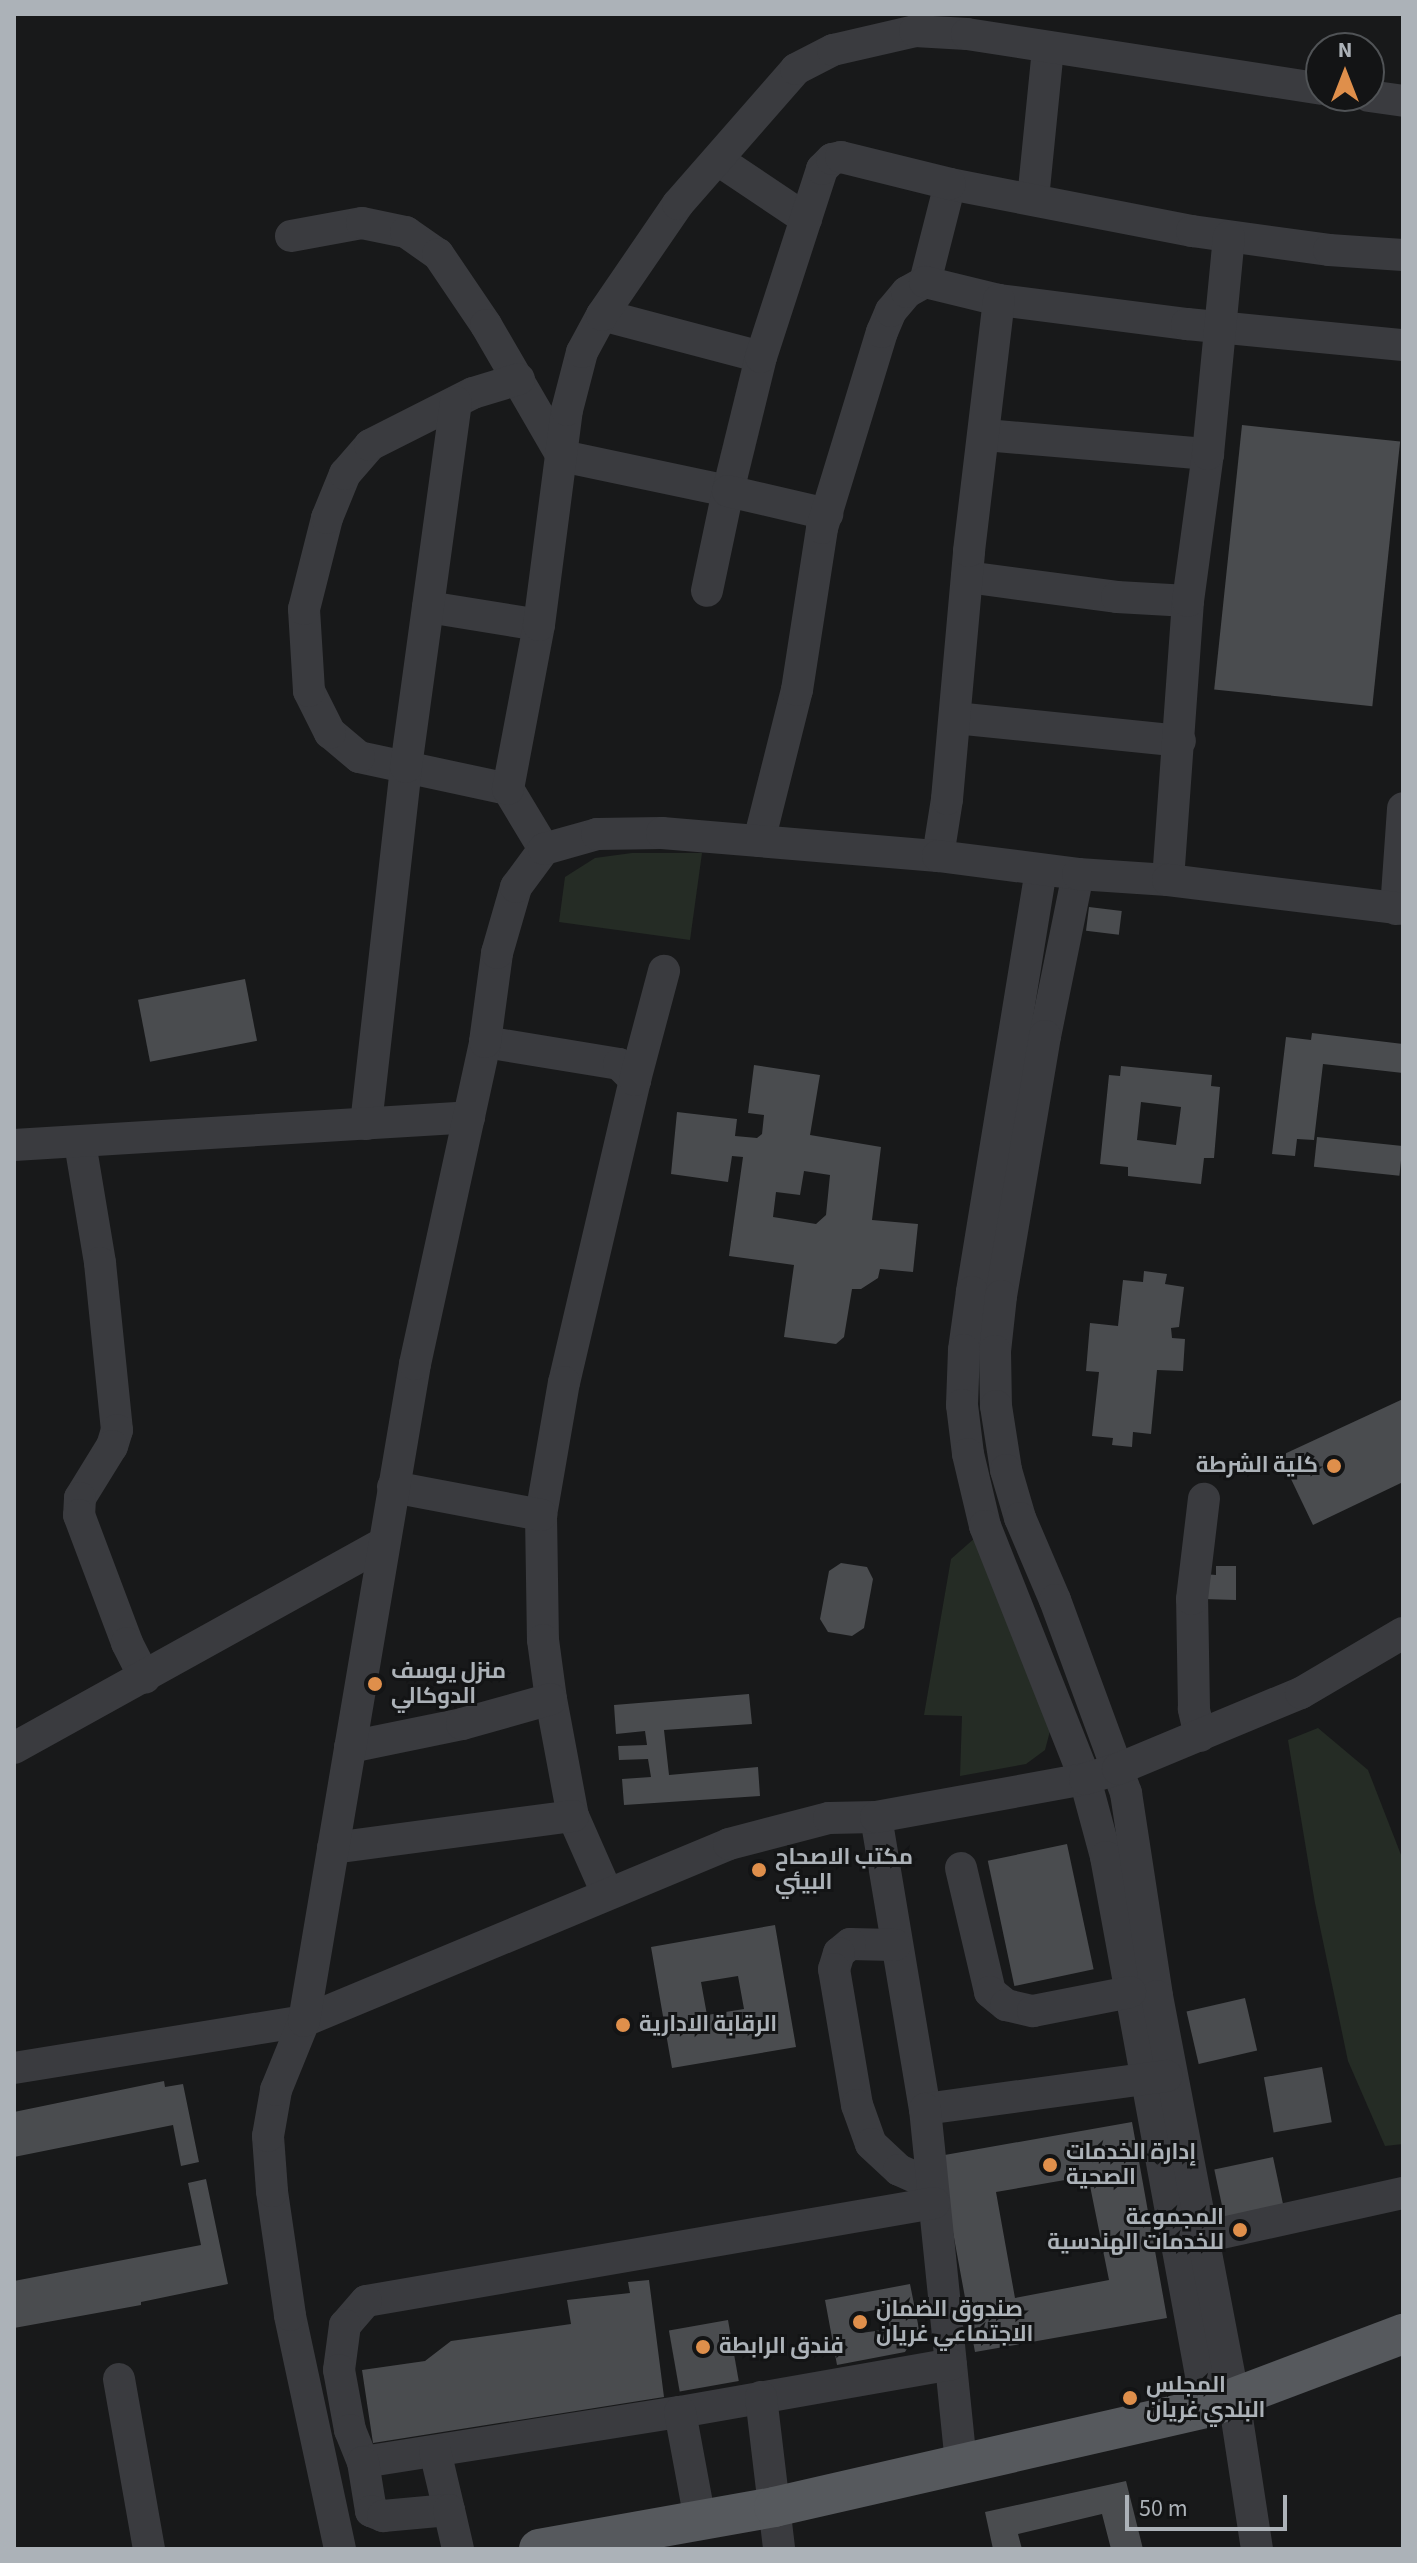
<!DOCTYPE html>
<meta charset="utf-8">
<style>
body{margin:0}
#map{position:relative;width:1417px;height:2563px;overflow:hidden;background:#18191a;font-family:"Source Sans 3",Cairo,sans-serif}
div>[style]{position:absolute}
[style*='--x']{left:calc(var(--x)*1px);top:calc(var(--y)*1px);width:calc(var(--w)*1px);rotate:calc(var(--a)*1deg)}
.green>*{inset:0;background:#252c25}
.building>*{inset:0;background:#4a4c4f;transform-origin:0 0}
.minor>*{height:32px;margin:-16px;padding:0 16px;transform-origin:16px;border-radius:16px;background:#3a3b3f}
.major>*{height:40px;margin:-20px;padding:0 20px;transform-origin:20px;border-radius:20px;background:#56595d}
.dots>*{width:22px;height:22px;translate:-50% -50%;box-sizing:border-box;border:4px solid #131415;border-radius:50%}
span{translate:-50% -50%;white-space:nowrap;text-align:center;line-height:1.15;-webkit-text-stroke:6px #131415;paint-order:stroke}
.poi-label{font-size:22px;color:#acb2b8;font-weight:700}
.right{translate:-100% -50%;text-align:right}
.left{translate:0 -50%;text-align:left}
.frame{position:absolute;inset:0;border:16px solid #acb2b8;pointer-events:none}
.north{position:absolute;left:1305px;top:32px;width:80px;height:80px;box-sizing:border-box;background:#131415;border:2px solid #505356;border-radius:50%;rotate:0deg;font-size:22px;font-weight:700;line-height:32px;text-align:center;color:#acb2b8}
.north::after{content:'';display:block;margin:auto;width:28px;height:36px;background:#df8f4b;clip-path:polygon(50% 0,100% 100%,50% 72%,0 100%)}
.scale{position:absolute;left:1125px;top:2495px;width:162px;height:36px;box-sizing:border-box;border:4px solid #acb2b8;border-top:0;padding-left:10px;font-size:24px;line-height:28px;white-space:nowrap;color:#acb2b8;-webkit-text-stroke:6px #131415;paint-order:stroke}
</style>
<div id="map">
<div class="green">
<i style="clip-path:polygon(632px 853px,702px 853px,690px 940px,559px 922px,565px 877px,595px 858px)"></i>
<i style="clip-path:polygon(976px 1537px,1050px 1731px,1045px 1750px,1026px 1764px,960px 1776px,962px 1716px,924px 1715px,951px 1559px)"></i>
<i style="clip-path:polygon(1318px 1728px,1368px 1770px,1403px 1860px,1403px 2144px,1385px 2146px,1348px 2061px,1315px 1903px,1288px 1740px)"></i>
</div>
<div class="building">
<i style="left:1242px;top:425px;width:159px;height:266px;rotate:6deg"></i>
<i style="left:1089px;top:907px;width:33px;height:24px;rotate:7deg"></i>
<i style="left:245px;top:979px;width:63px;height:109px;rotate:79deg"></i>
<i style="clip-path:polygon(1312px 1033px,1403px 1044px,1403px 1073px,1323px 1064px,1314px 1140px,1297px 1139px,1295px 1156px,1272px 1154px,1286px 1037px,1311px 1040px)"></i>
<i style="clip-path:polygon(evenodd,754px 1065px,820px 1075px,810px 1135px,881px 1147px,872px 1220px,918px 1224px,913px 1272px,880px 1269px,878px 1278px,861px 1289px,852px 1289px,844px 1337px,836px 1344px,784px 1337px,794px 1265px,729px 1256px,743px 1157px,732px 1156px,728px 1182px,671px 1174px,677px 1112px,737px 1119px,735px 1136px,757px 1138px,762px 1134px,764px 1115px,748px 1113px,754px 1065px,804px 1171px,830px 1175px,826px 1215px,816px 1224px,773px 1217px,776px 1192px,800px 1195px,804px 1171px)"></i>
<i style="clip-path:polygon(evenodd,1121px 1066px,1212px 1075px,1211px 1086px,1220px 1087px,1214px 1158px,1204px 1158px,1201px 1184px,1128px 1176px,1128px 1167px,1100px 1164px,1109px 1075px,1120px 1076px,1121px 1066px,1141px 1102px,1181px 1107px,1176px 1145px,1137px 1140px,1141px 1102px)"></i>
<i style="left:1317px;top:1137px;width:86px;height:30px;rotate:6deg"></i>
<i style="clip-path:polygon(1144px 1271px,1167px 1274px,1165px 1284px,1184px 1287px,1179px 1327px,1171px 1328px,1172px 1338px,1185px 1339px,1183px 1371px,1157px 1370px,1151px 1434px,1133px 1432px,1132px 1447px,1112px 1445px,1113px 1438px,1092px 1436px,1099px 1372px,1086px 1371px,1090px 1323px,1118px 1326px,1123px 1280px,1143px 1282px)"></i>
<i style="clip-path:polygon(1403px 1399px,1403px 1482px,1313px 1525px,1280px 1456px)"></i>
<i style="clip-path:polygon(841px 1563px,867px 1567px,873px 1579px,864px 1628px,852px 1636px,828px 1632px,820px 1619px,829px 1571px)"></i>
<i style="clip-path:polygon(1216px 1566px,1236px 1566px,1236px 1600px,1203px 1599px,1203px 1574px,1216px 1575px)"></i>
<i style="clip-path:polygon(749px 1694px,752px 1724px,664px 1730px,669px 1775px,758px 1767px,760px 1796px,624px 1805px,622px 1779px,651px 1777px,648px 1759px,619px 1760px,618px 1746px,647px 1745px,645px 1731px,616px 1734px,614px 1705px)"></i>
<i style="left:1067px;top:1844px;width:128px;height:81px;rotate:78deg"></i>
<i style="clip-path:polygon(evenodd,775px 1925px,796px 2047px,672px 2068px,651px 1947px,775px 1925px,738px 1976px,744px 2009px,707px 2015px,701px 1982px,738px 1976px)"></i>
<i style="left:1245px;top:1998px;width:54px;height:60px;rotate:77deg"></i>
<i style="left:1322px;top:2067px;width:56px;height:59px;rotate:80deg"></i>
<i style="clip-path:polygon(164px 2081px,165px 2087px,183px 2084px,199px 2162px,181px 2166px,173px 2125px,14px 2157px,14px 2112px)"></i>
<i style="clip-path:polygon(evenodd,1132px 2122px,1167px 2318px,975px 2352px,939px 2156px,1132px 2122px,1088px 2176px,1109px 2280px,1015px 2298px,996px 2192px,1088px 2176px)"></i>
<i style="left:1273px;top:2157px;width:53px;height:60px;rotate:78deg"></i>
<i style="clip-path:polygon(206px 2179px,228px 2284px,141px 2302px,141px 2305px,14px 2328px,14px 2281px,201px 2245px,188px 2183px)"></i>
<i style="clip-path:polygon(649px 2280px,664px 2397px,373px 2443px,362px 2370px,425px 2361px,451px 2341px,571px 2324px,567px 2300px,630px 2293px,628px 2282px)"></i>
<i style="clip-path:polygon(evenodd,910px 2284px,919px 2329px,905px 2352px,837px 2365px,825px 2300px,910px 2284px,887px 2308px,890px 2329px,861px 2333px,858px 2313px,887px 2308px)"></i>
<i style="left:728px;top:2320px;width:62px;height:60px;rotate:80deg"></i>
<i style="clip-path:polygon(1126px 2481px,1143px 2549px,1111px 2549px,1102px 2514px,1018px 2534px,1022px 2549px,993px 2549px,985px 2512px)"></i>
</div>
<div class="minor">
<i style="--x:1369;--y:96;--w:34;--a:8"></i>
<i style="--x:718;--y:160;--w:106;--a:33.8"></i>
<i style="--x:1033;--y:199;--w:152;--a:-84.3"></i>
<i style="--x:291;--y:236;--w:72;--a:-10.4"></i>
<i style="--x:362;--y:223;--w:45;--a:11.6"></i>
<i style="--x:406;--y:232;--w:39;--a:35"></i>
<i style="--x:438;--y:254;--w:86;--a:55.9"></i>
<i style="--x:486;--y:325;--w:151;--a:59.9"></i>
<i style="--x:562;--y:456;--w:170;--a:11.9"></i>
<i style="--x:728;--y:491;--w:102;--a:101.9"></i>
<i style="--x:925;--y:282;--w:101;--a:-75.7"></i>
<i style="--x:950;--y:184;--w:247;--a:11"></i>
<i style="--x:1192;--y:231;--w:138;--a:7.9"></i>
<i style="--x:1329;--y:250;--w:74;--a:3.9"></i>
<i style="--x:602;--y:315;--w:164;--a:14.8"></i>
<i style="--x:761;--y:357;--w:138;--a:103.8"></i>
<i style="--x:728;--y:491;--w:102;--a:13.1"></i>
<i style="--x:761;--y:357;--w:198;--a:-72"></i>
<i style="--x:822;--y:169;--w:14;--a:-45"></i>
<i style="--x:832;--y:159;--w:9;--a:-13"></i>
<i style="--x:841;--y:157;--w:112;--a:13.9"></i>
<i style="--x:985;--y:435;--w:224;--a:4.9"></i>
<i style="--x:967;--y:577;--w:151;--a:7.6"></i>
<i style="--x:1117;--y:597;--w:71;--a:3.2"></i>
<i style="--x:428;--y:607;--w:112;--a:9.2"></i>
<i style="--x:955;--y:718;--w:226;--a:5.8"></i>
<i style="--x:508;--y:789;--w:152;--a:-167.9"></i>
<i style="--x:359;--y:757;--w:38;--a:-140"></i>
<i style="--x:330;--y:733;--w:47;--a:-116.6"></i>
<i style="--x:309;--y:691;--w:82;--a:-93.5"></i>
<i style="--x:304;--y:609;--w:94;--a:-75.8"></i>
<i style="--x:327;--y:518;--w:48;--a:-67.8"></i>
<i style="--x:345;--y:474;--w:38;--a:-49"></i>
<i style="--x:370;--y:445;--w:115;--a:-26.8"></i>
<i style="--x:473;--y:393;--w:48;--a:-16.9"></i>
<i style="--x:759;--y:841;--w:156;--a:-75.9"></i>
<i style="--x:797;--y:690;--w:164;--a:-81.2"></i>
<i style="--x:822;--y:528;--w:205;--a:-73"></i>
<i style="--x:882;--y:332;--w:23;--a:-67"></i>
<i style="--x:891;--y:311;--w:25;--a:-50"></i>
<i style="--x:907;--y:292;--w:21;--a:-29"></i>
<i style="--x:925;--y:282;--w:76;--a:13.7"></i>
<i style="--x:999;--y:300;--w:190;--a:7.3"></i>
<i style="--x:1187;--y:324;--w:217;--a:5.6"></i>
<i style="--x:544;--y:849;--w:70;--a:-121"></i>
<i style="--x:508;--y:789;--w:167;--a:-79.3"></i>
<i style="--x:539;--y:625;--w:217;--a:-82.6"></i>
<i style="--x:567;--y:410;--w:60;--a:-75.5"></i>
<i style="--x:582;--y:352;--w:42;--a:-61.6"></i>
<i style="--x:602;--y:315;--w:135;--a:-55.6"></i>
<i style="--x:678;--y:204;--w:179;--a:-48.8"></i>
<i style="--x:796;--y:69;--w:42;--a:-27.2"></i>
<i style="--x:833;--y:50;--w:84;--a:-13"></i>
<i style="--x:915;--y:31;--w:52;--a:3.3"></i>
<i style="--x:967;--y:34;--w:358;--a:8.8"></i>
<i style="--x:938;--y:856;--w:58;--a:-81"></i>
<i style="--x:947;--y:799;--w:249;--a:-84.9"></i>
<i style="--x:969;--y:551;--w:253;--a:-83.2"></i>
<i style="--x:1041;--y:870;--w:428;--a:99.3"></i>
<i style="--x:972;--y:1292;--w:59;--a:97.9"></i>
<i style="--x:964;--y:1350;--w:55;--a:92.1"></i>
<i style="--x:962;--y:1405;--w:49;--a:83"></i>
<i style="--x:968;--y:1454;--w:74;--a:76.7"></i>
<i style="--x:985;--y:1526;--w:272;--a:68.4"></i>
<i style="--x:1085;--y:1779;--w:81;--a:74.9"></i>
<i style="--x:1106;--y:1857;--w:560;--a:79.61"></i>
<i style="--x:1078;--y:874;--w:165;--a:101.5"></i>
<i style="--x:1045;--y:1036;--w:264;--a:99.6"></i>
<i style="--x:1001;--y:1296;--w:55;--a:96.2"></i>
<i style="--x:995;--y:1351;--w:55;--a:89"></i>
<i style="--x:996;--y:1406;--w:65;--a:81.1"></i>
<i style="--x:1006;--y:1470;--w:50;--a:73.7"></i>
<i style="--x:1020;--y:1518;--w:89;--a:66.9"></i>
<i style="--x:1055;--y:1600;--w:206;--a:69.8"></i>
<i style="--x:1126;--y:1793;--w:205;--a:81.3"></i>
<i style="--x:1157;--y:1996;--w:410;--a:79.2"></i>
<i style="--x:1234;--y:2399;--w:152;--a:81.3"></i>
<i style="--x:1168;--y:880;--w:280;--a:-85.9"></i>
<i style="--x:1188;--y:601;--w:148;--a:-82.3"></i>
<i style="--x:1208;--y:454;--w:218;--a:-84.5"></i>
<i style="--x:1396;--y:909;--w:101;--a:-86"></i>
<i style="--x:485;--y:1042;--w:136;--a:9.3"></i>
<i style="--x:619;--y:1064;--w:23;--a:45"></i>
<i style="--x:635;--y:1080;--w:310;--a:103.2"></i>
<i style="--x:564;--y:1382;--w:135;--a:99.8"></i>
<i style="--x:541;--y:1515;--w:125;--a:89.1"></i>
<i style="--x:543;--y:1640;--w:60;--a:82.3"></i>
<i style="--x:551;--y:1699;--w:119;--a:79.4"></i>
<i style="--x:573;--y:1816;--w:84;--a:66.2"></i>
<i style="--x:635;--y:1080;--w:113;--a:-75.1"></i>
<i style="--x:366;--y:1124;--w:359;--a:-83.6"></i>
<i style="--x:406;--y:767;--w:368;--a:-82.2"></i>
<i style="--x:80;--y:1143;--w:122;--a:80.5"></i>
<i style="--x:100;--y:1263;--w:168;--a:84.2"></i>
<i style="--x:117;--y:1430;--w:17;--a:107"></i>
<i style="--x:112;--y:1446;--w:61;--a:121.6"></i>
<i style="--x:80;--y:1498;--w:17;--a:93"></i>
<i style="--x:79;--y:1515;--w:137;--a:69.4"></i>
<i style="--x:127;--y:1643;--w:39;--a:63"></i>
<i style="--x:14;--y:1145;--w:456;--a:-3.5"></i>
<i style="--x:393;--y:1487;--w:151;--a:10.7"></i>
<i style="--x:1200;--y:1736;--w:28;--a:-103"></i>
<i style="--x:1194;--y:1709;--w:110;--a:-91"></i>
<i style="--x:1192;--y:1599;--w:101;--a:-83.2"></i>
<i style="--x:350;--y:1747;--w:114;--a:-11.6"></i>
<i style="--x:462;--y:1724;--w:92;--a:-15.7"></i>
<i style="--x:14;--y:1748;--w:421;--a:-29"></i>
<i style="--x:876;--y:1817;--w:296;--a:80.5"></i>
<i style="--x:925;--y:2109;--w:244;--a:-7.8"></i>
<i style="--x:333;--y:1848;--w:242;--a:-7.6"></i>
<i style="--x:961;--y:1868;--w:127;--a:76.8"></i>
<i style="--x:990;--y:1992;--w:21;--a:39"></i>
<i style="--x:1006;--y:2005;--w:28;--a:13"></i>
<i style="--x:1033;--y:2011;--w:99;--a:-11.1"></i>
<i style="--x:895;--y:1945;--w:45;--a:-178.7"></i>
<i style="--x:850;--y:1944;--w:14;--a:141"></i>
<i style="--x:839;--y:1953;--w:17;--a:107"></i>
<i style="--x:834;--y:1969;--w:138;--a:80.4"></i>
<i style="--x:857;--y:2105;--w:41;--a:70.3"></i>
<i style="--x:871;--y:2144;--w:38;--a:43"></i>
<i style="--x:899;--y:2170;--w:36;--a:24"></i>
<i style="--x:14;--y:2068;--w:294;--a:-9.2"></i>
<i style="--x:304;--y:2021;--w:460;--a:-22.6"></i>
<i style="--x:729;--y:1844;--w:103;--a:-14.6"></i>
<i style="--x:829;--y:1818;--w:47;--a:-1.2"></i>
<i style="--x:876;--y:1817;--w:212;--a:-10.3"></i>
<i style="--x:1085;--y:1779;--w:34;--a:-17"></i>
<i style="--x:1118;--y:1769;--w:198;--a:-22.6"></i>
<i style="--x:1301;--y:1693;--w:118;--a:-30.5"></i>
<i style="--x:925;--y:2109;--w:356;--a:84.2"></i>
<i style="--x:934;--y:2203;--w:576;--a:170.21"></i>
<i style="--x:366;--y:2301;--w:32;--a:131"></i>
<i style="--x:345;--y:2325;--w:45;--a:97.6"></i>
<i style="--x:339;--y:2370;--w:61;--a:79.6"></i>
<i style="--x:350;--y:2430;--w:35;--a:68"></i>
<i style="--x:363;--y:2462;--w:321;--a:-9"></i>
<i style="--x:680;--y:2412;--w:275;--a:-10"></i>
<i style="--x:1204;--y:2237;--w:204;--a:-12.5"></i>
<i style="--x:119;--y:2379;--w:173;--a:80"></i>
<i style="--x:761;--y:2397;--w:153;--a:83.2"></i>
<i style="--x:680;--y:2412;--w:110;--a:79.5"></i>
<i style="--x:435;--y:2451;--w:61;--a:76.7"></i>
<i style="--x:363;--y:2462;--w:50;--a:80.7"></i>
<i style="--x:371;--y:2511;--w:13;--a:23"></i>
<i style="--x:383;--y:2516;--w:66;--a:-5.2"></i>
<i style="--x:449;--y:2510;--w:40;--a:77"></i>
<i style="--x:340;--y:2549;--w:239;--a:-102.1"></i>
<i style="--x:290;--y:2315;--w:125;--a:-98.3"></i>
<i style="--x:272;--y:2191;--w:55;--a:-94.2"></i>
<i style="--x:268;--y:2136;--w:47;--a:-80.1"></i>
<i style="--x:276;--y:2090;--w:74;--a:-67.9"></i>
<i style="--x:304;--y:2021;--w:666;--a:-80.41"></i>
<i style="--x:415;--y:1364;--w:330;--a:-77.7"></i>
<i style="--x:485;--y:1042;--w:90;--a:-82.3"></i>
<i style="--x:497;--y:953;--w:69;--a:-73.9"></i>
<i style="--x:516;--y:887;--w:47;--a:-53.6"></i>
<i style="--x:544;--y:849;--w:55;--a:-15.8"></i>
<i style="--x:597;--y:834;--w:65;--a:-0.9"></i>
<i style="--x:662;--y:833;--w:277;--a:4.8"></i>
<i style="--x:938;--y:856;--w:141;--a:7.3"></i>
<i style="--x:1078;--y:874;--w:90;--a:3.8"></i>
<i style="--x:1168;--y:880;--w:237;--a:7"></i>
</div>
<div class="major">
<i style="--x:539;--y:2549;--w:239;--a:-10.1"></i>
<i style="--x:774;--y:2507;--w:444;--a:-12.9"></i>
<i style="--x:1207;--y:2408;--w:210;--a:-20.7"></i>
</div>
<div class="dots">
<i style="left:1334px;top:1466px;background:#df8f4b"></i>
<i style="left:375px;top:1684px;background:#df8f4b"></i>
<i style="left:759px;top:1870px;background:#df8f4b"></i>
<i style="left:623px;top:2025px;background:#df8f4b"></i>
<i style="left:1050px;top:2165px;background:#df8f4b"></i>
<i style="left:1240px;top:2230px;background:#df8f4b"></i>
<i style="left:860px;top:2322px;background:#df8f4b"></i>
<i style="left:703px;top:2347px;background:#df8f4b"></i>
<i style="left:1130px;top:2398px;background:#df8f4b"></i>
</div>
<div class="poi-label">
<span class="right" style="left:1318px;top:1466px">كلية الشرطة</span>
<span class="left" style="left:391px;top:1684px">منزل يوسف<br>الدوكالي</span>
<span class="left" style="left:775px;top:1870px">مكتب الاصحاح<br>البيئي</span>
<span class="left" style="left:639px;top:2025px">الرقابة الادارية</span>
<span class="left" style="left:1066px;top:2165px">إدارة الخدمات<br>الصحية</span>
<span class="right" style="left:1224px;top:2230px">المجموعة<br>للخدمات الهندسية</span>
<span class="left" style="left:876px;top:2322px">صندوق الضمان<br>الاجتماعي غريان</span>
<span class="left" style="left:719px;top:2347px">فندق الرابطة</span>
<span class="left" style="left:1146px;top:2398px">المجلس<br>البلدي غريان</span>
</div>
<div class="frame"></div>
<div class="north">N</div>
<div class="scale">50 m</div>
</div>
